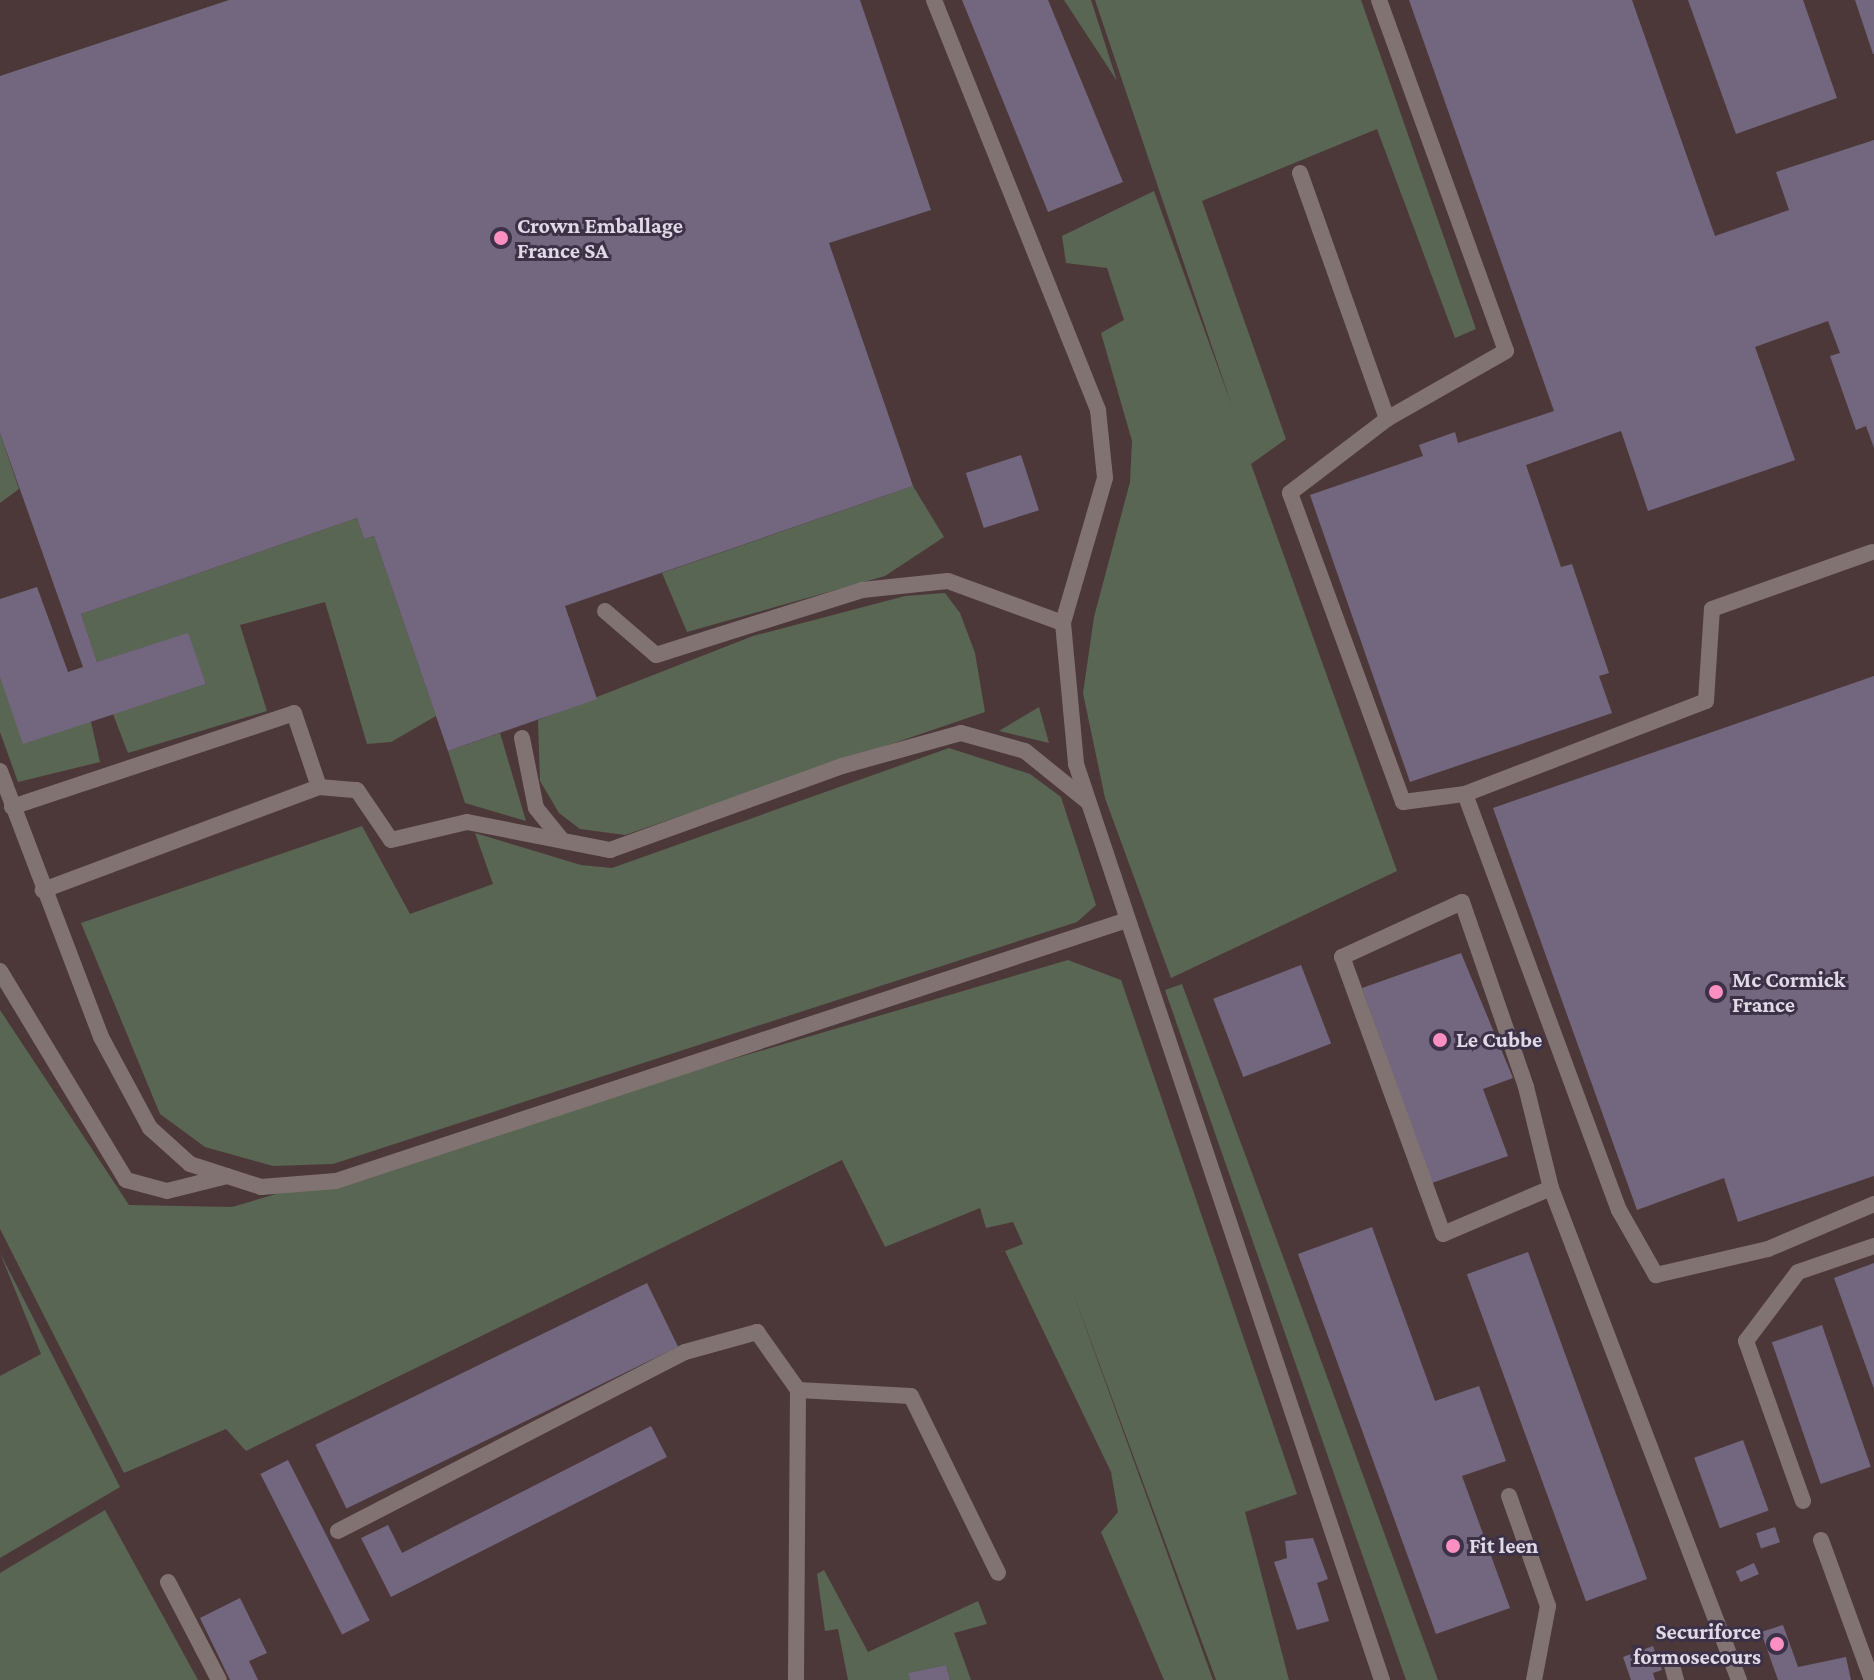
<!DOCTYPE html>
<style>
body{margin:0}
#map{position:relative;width:1874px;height:1680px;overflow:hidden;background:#3c3147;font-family:"Crimson Pro",serif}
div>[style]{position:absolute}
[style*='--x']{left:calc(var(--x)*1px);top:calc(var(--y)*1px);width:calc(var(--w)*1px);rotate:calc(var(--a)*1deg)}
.industrial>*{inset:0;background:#4d3839;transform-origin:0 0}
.green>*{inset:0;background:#596653}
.building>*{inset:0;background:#73677f;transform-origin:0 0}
.lane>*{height:16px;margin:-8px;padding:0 8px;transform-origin:8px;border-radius:8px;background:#827373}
.dots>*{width:22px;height:22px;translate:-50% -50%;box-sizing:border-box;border:4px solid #3c3147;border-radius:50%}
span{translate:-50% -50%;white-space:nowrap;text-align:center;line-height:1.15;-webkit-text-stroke:6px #3c3147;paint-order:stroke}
.poi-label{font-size:22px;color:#e0dae7;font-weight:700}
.left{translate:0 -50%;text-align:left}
.right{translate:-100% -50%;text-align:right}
</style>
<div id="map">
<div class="industrial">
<i style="left:0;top:0;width:1874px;height:1680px"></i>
</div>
<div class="green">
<i style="clip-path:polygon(1064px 0,1091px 0,1117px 81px)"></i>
<i style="clip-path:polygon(1095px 0,1361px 0,1476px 329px,1455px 338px,1377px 129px,1202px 201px,1286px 439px,1251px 464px,1397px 871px,1171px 978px,1105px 798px,1083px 693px,1094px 617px,1130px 482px,1132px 441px,1101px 333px,1124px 320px,1107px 268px,1066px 263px,1062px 236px,1154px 191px,1232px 406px)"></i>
<i style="clip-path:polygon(0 433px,19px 489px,0 503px)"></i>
<i style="clip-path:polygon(913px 486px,944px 537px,885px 576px,687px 632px,662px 573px)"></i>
<i style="clip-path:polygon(357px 518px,364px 539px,374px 536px,436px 716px,391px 742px,367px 744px,325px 602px,240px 625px,267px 711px,128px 753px,113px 714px,206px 684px,187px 634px,97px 662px,81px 614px)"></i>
<i style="clip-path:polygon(945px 593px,960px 613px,975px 653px,985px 712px,625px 835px,580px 829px,559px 813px,540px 781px,538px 720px,753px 636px,905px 596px)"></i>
<i style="clip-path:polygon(0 677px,91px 722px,100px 762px,18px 782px,0 732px)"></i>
<i style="clip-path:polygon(1039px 707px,1049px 743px,999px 731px)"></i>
<i style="clip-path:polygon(500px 733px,526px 821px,465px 803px,448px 751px)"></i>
<i style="clip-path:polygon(949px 748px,1030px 774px,1061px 797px,1096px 905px,1077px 922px,333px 1164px,273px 1166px,205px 1147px,160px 1114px,81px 923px,362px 826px,410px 914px,493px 884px,475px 833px,581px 865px,612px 868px)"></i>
<i style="clip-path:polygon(1068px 960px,1121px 980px,1297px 1494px,1245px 1512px,1289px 1680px,1216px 1680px,1071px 1287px,1213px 1680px,1164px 1680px,1101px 1532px,1118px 1512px,1111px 1472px,1005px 1251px,1023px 1244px,1013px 1222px,986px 1228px,980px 1208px,885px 1247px,842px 1160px,246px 1451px,226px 1429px,124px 1473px,0 1229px,0 1010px,129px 1205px,232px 1207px)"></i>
<i style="clip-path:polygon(1182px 984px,1285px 1262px,1438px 1680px,1406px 1680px,1165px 990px)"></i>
<i style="clip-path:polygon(0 1253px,120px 1487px,0 1558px,0 1376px,41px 1354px)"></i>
<i style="clip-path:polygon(105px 1510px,198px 1680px,0 1680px,0 1573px)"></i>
<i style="clip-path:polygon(824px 1570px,868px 1652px,978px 1601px,987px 1624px,954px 1633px,971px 1680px,950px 1680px,946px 1665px,909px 1673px,910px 1680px,848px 1680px,838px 1629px,825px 1631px,817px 1574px)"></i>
</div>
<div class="building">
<i style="clip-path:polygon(229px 0,860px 0,931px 210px,829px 243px,913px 486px,565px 606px,597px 699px,448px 751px,374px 536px,364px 539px,357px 518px,81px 614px,97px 662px,188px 633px,206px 684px,23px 744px,0 677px,0 599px,37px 587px,68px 672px,83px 667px,0 433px,0 76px)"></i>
<i style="clip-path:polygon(962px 0,1048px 0,1123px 182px,1048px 212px)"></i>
<i style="clip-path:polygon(1409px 0,1632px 0,1715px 236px,1789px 210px,1776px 172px,1874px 140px,1874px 448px,1866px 426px,1856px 430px,1830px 356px,1840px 353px,1828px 321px,1755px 347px,1795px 460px,1648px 511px,1621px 431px,1526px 465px,1561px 567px,1572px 564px,1609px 673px,1599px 676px,1612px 713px,1410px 782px,1310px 495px,1423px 456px,1419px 445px,1455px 432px,1458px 443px,1554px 411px)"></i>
<i style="clip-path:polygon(1688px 0,1803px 0,1837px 98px,1736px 134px)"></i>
<i style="clip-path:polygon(1855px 0,1874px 0,1874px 54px,1873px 54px)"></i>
<i style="left:1021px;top:455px;width:58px;height:58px;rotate:72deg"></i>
<i style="clip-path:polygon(1874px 676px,1874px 1176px,1738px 1222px,1724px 1178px,1637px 1210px,1493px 808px)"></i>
<i style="clip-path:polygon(1461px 953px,1513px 1078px,1483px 1089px,1508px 1156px,1432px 1183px,1362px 988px)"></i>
<i style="left:1301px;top:965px;width:84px;height:94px;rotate:69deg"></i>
<i style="clip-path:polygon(1372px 1227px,1435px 1401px,1479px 1386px,1506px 1461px,1462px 1476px,1510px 1608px,1436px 1634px,1298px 1254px)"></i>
<i style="left:1528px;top:1252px;width:348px;height:65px;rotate:70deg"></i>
<i style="clip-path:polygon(1874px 1263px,1874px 1389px,1834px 1278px)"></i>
<i style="left:647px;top:1283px;width:71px;height:369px;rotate:64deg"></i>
<i style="left:1822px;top:1325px;width:150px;height:53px;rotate:71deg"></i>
<i style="clip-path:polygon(651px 1426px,667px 1457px,391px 1597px,361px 1538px,388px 1525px,402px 1553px)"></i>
<i style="left:1743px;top:1440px;width:75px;height:52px;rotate:70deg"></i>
<i style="left:288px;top:1460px;width:180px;height:31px;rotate:63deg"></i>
<i style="left:1775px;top:1527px;width:16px;height:20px;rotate:72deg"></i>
<i style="clip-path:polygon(1313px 1538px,1328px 1579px,1317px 1583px,1329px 1621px,1297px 1630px,1274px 1562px,1287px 1558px,1285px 1541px)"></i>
<i style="left:1754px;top:1563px;width:12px;height:20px;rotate:66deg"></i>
<i style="clip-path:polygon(240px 1598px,267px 1653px,249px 1661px,258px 1680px,230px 1680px,200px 1618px)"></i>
<i style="clip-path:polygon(1783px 1625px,1798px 1667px,1846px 1657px,1851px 1680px,1778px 1680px,1761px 1632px)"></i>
<i style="clip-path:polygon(1653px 1646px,1662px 1670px,1653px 1673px,1655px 1680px,1631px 1680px,1623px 1657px)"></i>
<i style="clip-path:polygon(946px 1665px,950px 1680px,910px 1680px,908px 1673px)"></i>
</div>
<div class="lane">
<i style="--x:934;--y:0;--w:442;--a:68.2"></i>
<i style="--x:1098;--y:410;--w:68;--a:84.1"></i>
<i style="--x:1105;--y:478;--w:151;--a:106.2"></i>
<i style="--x:1063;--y:623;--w:142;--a:84.7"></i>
<i style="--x:1076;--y:764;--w:966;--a:71.53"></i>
<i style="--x:1379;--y:0;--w:373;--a:70.1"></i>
<i style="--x:1506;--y:351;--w:137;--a:150.3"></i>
<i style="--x:1300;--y:173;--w:261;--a:70.5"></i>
<i style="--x:1387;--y:419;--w:122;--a:142.7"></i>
<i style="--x:1290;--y:493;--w:329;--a:69.9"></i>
<i style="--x:1403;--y:802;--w:63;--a:-7.4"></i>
<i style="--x:1465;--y:794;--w:444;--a:69.7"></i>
<i style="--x:1619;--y:1210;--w:75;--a:60.4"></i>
<i style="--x:1656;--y:1275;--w:115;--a:-13.1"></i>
<i style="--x:1768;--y:1249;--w:115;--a:-23"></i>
<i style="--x:605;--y:611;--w:67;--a:40.8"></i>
<i style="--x:656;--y:655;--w:216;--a:-17.5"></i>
<i style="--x:862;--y:590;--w:86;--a:-6"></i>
<i style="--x:948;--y:581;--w:122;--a:20.1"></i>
<i style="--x:522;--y:738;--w:71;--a:78.7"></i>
<i style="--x:536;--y:808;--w:40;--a:51"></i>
<i style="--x:0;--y:771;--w:285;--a:69.2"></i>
<i style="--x:101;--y:1037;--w:103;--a:61.7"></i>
<i style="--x:150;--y:1128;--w:54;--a:42"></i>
<i style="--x:190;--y:1164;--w:75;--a:17.9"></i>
<i style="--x:261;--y:1187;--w:75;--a:-4.6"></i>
<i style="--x:336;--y:1181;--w:833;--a:-18.26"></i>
<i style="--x:319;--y:787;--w:38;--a:5"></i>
<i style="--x:357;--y:790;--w:60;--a:55.8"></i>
<i style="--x:391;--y:840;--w:78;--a:-13.3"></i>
<i style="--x:467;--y:822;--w:146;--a:11.1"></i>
<i style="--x:610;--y:850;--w:247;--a:-19.9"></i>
<i style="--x:842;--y:766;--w:123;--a:-15.5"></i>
<i style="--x:961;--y:733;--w:66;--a:15.7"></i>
<i style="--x:1025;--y:751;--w:80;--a:38.9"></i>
<i style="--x:1465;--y:794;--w:258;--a:-21.1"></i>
<i style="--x:1706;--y:701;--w:92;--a:-86.3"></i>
<i style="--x:1712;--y:609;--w:170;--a:-19.6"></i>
<i style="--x:12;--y:807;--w:297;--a:-18.4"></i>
<i style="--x:294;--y:713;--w:78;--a:71.3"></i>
<i style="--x:319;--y:787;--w:295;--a:159.5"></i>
<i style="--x:0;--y:971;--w:244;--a:58.9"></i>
<i style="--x:126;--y:1180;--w:42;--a:15"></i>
<i style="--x:167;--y:1191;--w:62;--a:-14"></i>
<i style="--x:1551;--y:1188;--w:117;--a:156.9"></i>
<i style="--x:1443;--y:1234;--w:295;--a:-110"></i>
<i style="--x:1342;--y:957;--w:132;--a:-24.6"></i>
<i style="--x:1462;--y:902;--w:196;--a:70.9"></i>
<i style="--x:1526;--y:1087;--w:104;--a:76.1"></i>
<i style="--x:1551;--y:1188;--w:527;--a:69.09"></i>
<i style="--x:798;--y:1390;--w:113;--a:3"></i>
<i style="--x:911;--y:1396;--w:197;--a:63.8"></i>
<i style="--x:1509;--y:1496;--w:117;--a:70.5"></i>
<i style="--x:1548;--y:1606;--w:75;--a:100.7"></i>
<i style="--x:1803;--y:1501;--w:170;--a:-109.6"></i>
<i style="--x:1746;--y:1341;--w:86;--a:-53"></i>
<i style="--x:1798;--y:1272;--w:80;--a:-18.9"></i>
<i style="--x:338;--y:1531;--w:390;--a:-27.3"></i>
<i style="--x:685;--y:1352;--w:75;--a:-15.5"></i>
<i style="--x:757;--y:1332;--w:71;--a:54.7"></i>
<i style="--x:798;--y:1390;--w:290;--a:90.4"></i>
<i style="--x:1821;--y:1540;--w:149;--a:70"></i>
<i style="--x:168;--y:1582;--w:110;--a:62.5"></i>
<i style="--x:1672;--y:1665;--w:16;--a:75"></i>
</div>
<div class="dots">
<i style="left:501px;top:238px;background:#fc8fc1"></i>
<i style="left:1716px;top:992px;background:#fc8fc1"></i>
<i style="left:1440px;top:1040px;background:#fc8fc1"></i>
<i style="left:1453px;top:1546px;background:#fc8fc1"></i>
<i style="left:1777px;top:1644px;background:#fc8fc1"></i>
</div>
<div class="poi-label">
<span class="left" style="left:517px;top:238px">Crown Emballage<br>France SA</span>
<span class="left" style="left:1732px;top:992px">Mc Cormick<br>France</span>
<span class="left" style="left:1456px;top:1040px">Le Cubbe</span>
<span class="left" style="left:1469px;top:1546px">Fit leen</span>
<span class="right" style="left:1761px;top:1644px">Securiforce<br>formosecours</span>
</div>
</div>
